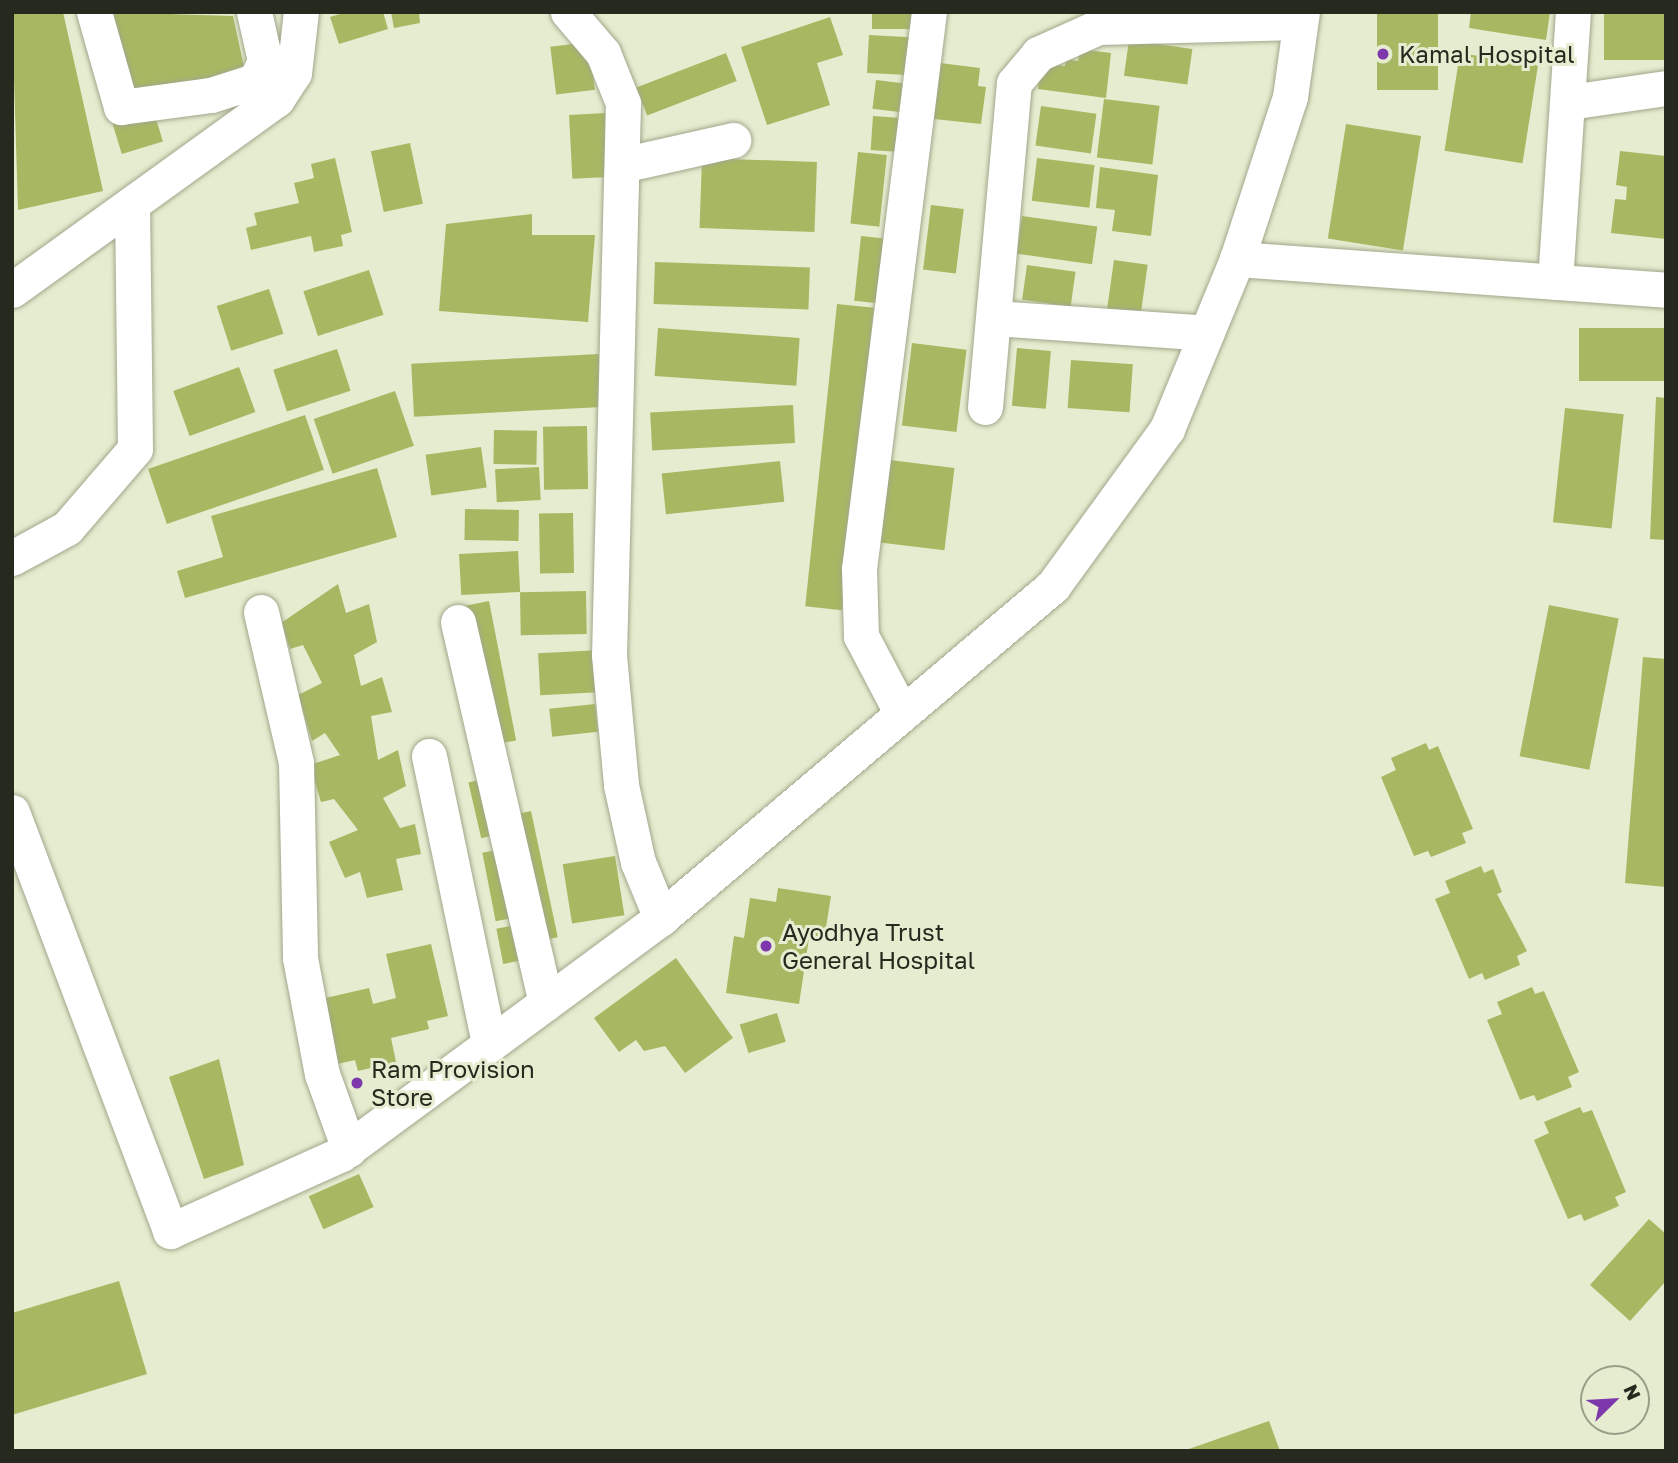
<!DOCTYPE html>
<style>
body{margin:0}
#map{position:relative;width:1678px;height:1463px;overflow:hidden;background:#e5eccf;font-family:"Golos Text",sans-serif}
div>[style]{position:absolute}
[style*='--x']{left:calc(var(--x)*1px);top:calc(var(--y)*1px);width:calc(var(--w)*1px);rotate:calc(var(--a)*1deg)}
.building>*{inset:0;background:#a7b863;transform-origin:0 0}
.roads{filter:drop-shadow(0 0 2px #a0a78b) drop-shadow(0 0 2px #a0a78b)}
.street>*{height:35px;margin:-17.5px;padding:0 17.5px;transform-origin:17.5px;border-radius:17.5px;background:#fff}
.dots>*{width:19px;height:19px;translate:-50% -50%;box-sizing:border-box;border:4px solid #e5eccf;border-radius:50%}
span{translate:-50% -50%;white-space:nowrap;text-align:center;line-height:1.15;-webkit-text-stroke:6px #e5eccf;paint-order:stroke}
.poi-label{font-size:24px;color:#26291e}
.left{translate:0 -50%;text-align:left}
.frame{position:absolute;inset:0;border:14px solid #26291e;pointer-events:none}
.north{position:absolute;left:1580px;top:1365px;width:70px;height:70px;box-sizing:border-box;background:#e5eccf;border:2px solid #999e88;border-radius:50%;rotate:66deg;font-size:19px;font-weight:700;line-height:28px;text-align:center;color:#26291e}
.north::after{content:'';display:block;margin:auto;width:24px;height:32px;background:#7d38ac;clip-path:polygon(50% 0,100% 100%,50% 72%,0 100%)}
</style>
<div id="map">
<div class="building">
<i style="clip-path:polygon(12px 12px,63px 12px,103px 191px,18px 210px)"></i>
<i style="clip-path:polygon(106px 12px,233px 16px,246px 76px,126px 102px)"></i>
<i style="clip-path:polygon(346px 12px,383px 12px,388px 29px,339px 44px,330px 17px)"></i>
<i style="clip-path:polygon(391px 12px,419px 12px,420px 23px,394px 28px)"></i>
<i style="left:872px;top:12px;width:43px;height:17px"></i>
<i style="left:1377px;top:12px;width:61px;height:78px"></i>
<i style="clip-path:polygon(1471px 12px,1550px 12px,1546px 40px,1469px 28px)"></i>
<i style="left:1604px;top:12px;width:60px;height:48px"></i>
<i style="clip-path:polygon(830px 17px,843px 55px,817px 63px,830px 105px,767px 125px,741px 47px)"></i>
<i style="left:869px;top:35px;width:41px;height:38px;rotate:3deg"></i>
<i style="left:1129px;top:40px;width:64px;height:36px;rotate:8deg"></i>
<i style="left:589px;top:42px;width:48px;height:39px;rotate:83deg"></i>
<i style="clip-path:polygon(1080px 49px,1111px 53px,1106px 98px,1038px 89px,1041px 63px,1065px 66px,1066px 59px,1078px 61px)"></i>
<i style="left:726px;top:53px;width:30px;height:96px;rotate:69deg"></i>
<i style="left:1460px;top:53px;width:79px;height:99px;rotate:9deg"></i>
<i style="clip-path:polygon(940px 63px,980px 68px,978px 86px,986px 87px,981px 124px,934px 119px)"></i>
<i style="left:876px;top:80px;width:33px;height:29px;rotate:7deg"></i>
<i style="left:1104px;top:99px;width:56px;height:59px;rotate:7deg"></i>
<i style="left:1041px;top:106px;width:56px;height:40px;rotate:8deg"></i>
<i style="left:153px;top:109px;width:34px;height:43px;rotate:73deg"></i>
<i style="left:605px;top:113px;width:64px;height:36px;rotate:87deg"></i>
<i style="left:873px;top:116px;width:32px;height:34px;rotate:4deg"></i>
<i style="left:1346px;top:124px;width:76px;height:116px;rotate:9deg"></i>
<i style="left:410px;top:143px;width:62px;height:40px;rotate:78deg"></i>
<i style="clip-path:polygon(1620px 151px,1666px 156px,1666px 239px,1611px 233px,1615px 199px,1626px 200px,1627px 187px,1616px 185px)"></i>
<i style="left:858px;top:152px;width:29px;height:72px;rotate:6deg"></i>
<i style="clip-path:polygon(335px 158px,352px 232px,341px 235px,343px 246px,314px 252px,311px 236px,251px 250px,246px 228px,257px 225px,254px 213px,299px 203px,294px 183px,314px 178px,311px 164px)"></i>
<i style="left:702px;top:158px;width:115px;height:70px;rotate:2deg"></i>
<i style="left:1037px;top:158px;width:58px;height:43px;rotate:7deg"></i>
<i style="clip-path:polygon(1100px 167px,1158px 175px,1151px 236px,1112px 231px,1115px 210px,1096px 208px)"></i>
<i style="left:931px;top:205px;width:33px;height:65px;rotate:7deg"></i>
<i style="clip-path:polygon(532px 214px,532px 235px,595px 235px,588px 322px,439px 311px,446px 224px)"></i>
<i style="left:1022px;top:216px;width:76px;height:38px;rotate:8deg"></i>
<i style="left:861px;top:236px;width:31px;height:65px;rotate:6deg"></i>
<i style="left:1114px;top:260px;width:34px;height:53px;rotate:8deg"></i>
<i style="left:655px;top:262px;width:155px;height:42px;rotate:2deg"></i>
<i style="left:1027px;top:265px;width:49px;height:35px;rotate:8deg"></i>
<i style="left:369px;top:270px;width:47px;height:69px;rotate:72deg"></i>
<i style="left:269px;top:289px;width:47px;height:55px;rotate:72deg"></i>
<i style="left:837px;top:304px;width:37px;height:304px;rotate:6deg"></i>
<i style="left:658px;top:328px;width:142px;height:48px;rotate:4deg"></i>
<i style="left:1666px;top:328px;width:53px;height:87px;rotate:90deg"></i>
<i style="left:912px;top:343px;width:55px;height:83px;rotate:7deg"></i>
<i style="left:1017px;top:348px;width:34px;height:58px;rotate:5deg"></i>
<i style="left:337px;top:349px;width:44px;height:67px;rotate:72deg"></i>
<i style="left:599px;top:354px;width:53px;height:188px;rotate:87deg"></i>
<i style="left:1071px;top:360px;width:62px;height:48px;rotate:4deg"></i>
<i style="left:239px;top:367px;width:48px;height:70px;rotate:70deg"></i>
<i style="left:395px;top:391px;width:58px;height:86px;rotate:71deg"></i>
<i style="clip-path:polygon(1656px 397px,1666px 398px,1666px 540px,1650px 539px)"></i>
<i style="left:793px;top:405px;width:38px;height:143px;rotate:87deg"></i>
<i style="left:1565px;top:408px;width:59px;height:115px;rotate:6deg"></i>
<i style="left:305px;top:415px;width:58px;height:166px;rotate:71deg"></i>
<i style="left:587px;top:426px;width:63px;height:44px;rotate:89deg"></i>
<i style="left:494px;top:430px;width:43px;height:34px;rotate:1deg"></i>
<i style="left:481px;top:447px;width:41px;height:56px;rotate:82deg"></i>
<i style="left:890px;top:460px;width:65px;height:83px;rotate:7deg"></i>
<i style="left:780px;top:461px;width:41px;height:119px;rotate:84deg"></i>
<i style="left:539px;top:467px;width:33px;height:44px;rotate:87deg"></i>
<i style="clip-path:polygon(377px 468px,397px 537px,185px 598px,177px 571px,223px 557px,211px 516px)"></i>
<i style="left:465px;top:509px;width:54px;height:31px;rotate:1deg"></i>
<i style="left:573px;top:513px;width:60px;height:34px;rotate:89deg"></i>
<i style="left:518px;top:551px;width:41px;height:59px;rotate:87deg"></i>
<i style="clip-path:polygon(338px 584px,346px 613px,369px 604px,377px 642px,354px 655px,361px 686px,382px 677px,392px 712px,371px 716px,378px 760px,398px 750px,406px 786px,383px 798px,400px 828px,415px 824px,421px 854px,396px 859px,403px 890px,367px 898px,360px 872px,345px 878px,329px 842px,358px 830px,334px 799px,321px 802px,310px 765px,340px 755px,325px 733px,312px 741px,298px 695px,322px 683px,303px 645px,290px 649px,281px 623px)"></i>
<i style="left:586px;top:591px;width:43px;height:66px;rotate:89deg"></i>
<i style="left:489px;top:601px;width:142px;height:23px;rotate:79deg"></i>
<i style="left:1549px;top:605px;width:71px;height:154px;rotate:11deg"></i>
<i style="left:601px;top:650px;width:42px;height:63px;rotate:87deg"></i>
<i style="clip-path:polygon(1643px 657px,1666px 659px,1666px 887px,1625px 883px)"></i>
<i style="left:595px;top:704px;width:28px;height:46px;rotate:84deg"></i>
<i style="clip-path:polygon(1426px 743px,1429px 750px,1438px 746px,1473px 829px,1462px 833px,1466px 843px,1431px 857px,1428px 851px,1414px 856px,1381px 777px,1396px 770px,1391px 758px)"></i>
<i style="left:484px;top:779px;width:57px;height:16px;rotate:77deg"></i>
<i style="left:531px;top:811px;width:129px;height:23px;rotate:78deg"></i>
<i style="left:501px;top:849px;width:70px;height:19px;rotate:79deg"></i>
<i style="left:615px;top:856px;width:60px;height:53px;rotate:81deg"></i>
<i style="clip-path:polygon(1481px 866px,1484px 873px,1493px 869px,1502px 892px,1497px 894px,1527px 951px,1517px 956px,1520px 965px,1485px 980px,1482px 973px,1469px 979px,1435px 899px,1450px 893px,1445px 881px)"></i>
<i style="clip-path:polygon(778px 888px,831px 896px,824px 940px,809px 938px,799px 1004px,726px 993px,734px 936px,744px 938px,750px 898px,776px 902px)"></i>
<i style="left:515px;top:925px;width:36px;height:19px;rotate:79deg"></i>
<i style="clip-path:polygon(431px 944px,448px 1016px,427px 1021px,429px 1029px,391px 1038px,396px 1062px,358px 1071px,355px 1060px,333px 1065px,317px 1000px,369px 988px,373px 1004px,396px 998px,386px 954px)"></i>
<i style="clip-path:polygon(676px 958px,733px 1038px,685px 1073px,665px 1046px,644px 1051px,636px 1040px,619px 1052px,594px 1018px)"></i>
<i style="clip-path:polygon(1532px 987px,1535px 994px,1544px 991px,1579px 1072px,1568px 1077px,1572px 1087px,1537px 1101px,1534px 1095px,1520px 1100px,1487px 1020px,1502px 1014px,1497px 1002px)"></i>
<i style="left:777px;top:1013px;width:30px;height:39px;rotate:73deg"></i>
<i style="clip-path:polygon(219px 1059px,244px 1165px,204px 1179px,169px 1077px)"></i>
<i style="clip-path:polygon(1580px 1107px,1583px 1113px,1592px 1110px,1626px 1192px,1615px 1197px,1619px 1206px,1584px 1221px,1581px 1214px,1568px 1219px,1534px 1140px,1549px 1133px,1544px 1122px)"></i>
<i style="left:359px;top:1174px;width:36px;height:55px;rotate:66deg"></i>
<i style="clip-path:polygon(1649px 1219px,1666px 1234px,1666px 1281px,1630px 1321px,1590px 1285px)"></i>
<i style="clip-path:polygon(119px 1281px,147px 1374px,12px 1415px,12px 1313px)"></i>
<i style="clip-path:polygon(1269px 1421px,1280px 1451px,1186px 1451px,1186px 1450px)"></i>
</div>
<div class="roads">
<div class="street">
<i style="--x:94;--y:12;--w:99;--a:74.1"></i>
<i style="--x:121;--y:107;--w:91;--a:-7.6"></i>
<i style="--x:211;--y:95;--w:46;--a:-17.7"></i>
<i style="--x:255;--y:81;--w:20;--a:-63"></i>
<i style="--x:254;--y:12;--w:73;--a:77.3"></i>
<i style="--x:568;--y:12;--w:54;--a:49.5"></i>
<i style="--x:603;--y:53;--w:54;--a:68.2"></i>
<i style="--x:623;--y:103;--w:552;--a:91.45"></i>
<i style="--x:609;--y:655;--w:131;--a:84.7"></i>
<i style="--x:621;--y:785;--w:79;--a:77.6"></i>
<i style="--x:638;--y:862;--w:61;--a:67.7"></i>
<i style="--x:1569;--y:102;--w:98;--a:-8.2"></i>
<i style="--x:626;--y:164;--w:110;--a:-12.6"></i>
<i style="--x:1237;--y:259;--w:430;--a:4.1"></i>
<i style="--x:1555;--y:282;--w:271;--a:-86.2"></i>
<i style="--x:12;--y:290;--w:327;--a:-35.8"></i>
<i style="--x:277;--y:99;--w:31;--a:-57"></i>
<i style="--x:294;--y:73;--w:61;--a:-83.5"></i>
<i style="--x:994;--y:318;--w:213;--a:4"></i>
<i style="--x:985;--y:407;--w:325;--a:-84.9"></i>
<i style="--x:1014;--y:83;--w:38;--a:-50"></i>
<i style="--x:1038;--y:54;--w:66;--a:-24.2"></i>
<i style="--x:1098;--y:27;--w:202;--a:-1.4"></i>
<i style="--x:12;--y:558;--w:63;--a:-28.6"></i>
<i style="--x:67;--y:528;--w:104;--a:-49.3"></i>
<i style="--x:135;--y:449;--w:245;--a:-90.7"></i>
<i style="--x:261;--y:612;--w:155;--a:76.9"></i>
<i style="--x:296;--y:763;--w:195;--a:88.8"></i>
<i style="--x:300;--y:958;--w:118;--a:79.3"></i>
<i style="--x:322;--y:1074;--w:80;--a:70.2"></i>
<i style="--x:458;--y:622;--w:391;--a:77"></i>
<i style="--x:900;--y:710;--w:84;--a:-117.8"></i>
<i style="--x:861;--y:636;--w:67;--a:-91.7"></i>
<i style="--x:859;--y:569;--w:561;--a:-82.84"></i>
<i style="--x:429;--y:756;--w:294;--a:78.2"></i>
<i style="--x:12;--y:812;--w:448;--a:69.3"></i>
<i style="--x:170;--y:1231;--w:188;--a:-24.2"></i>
<i style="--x:341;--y:1154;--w:398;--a:-36.4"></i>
<i style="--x:661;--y:918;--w:514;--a:-40.26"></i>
<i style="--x:1053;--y:586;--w:194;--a:-54"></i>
<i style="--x:1167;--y:429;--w:184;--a:-67.6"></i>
<i style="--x:1237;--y:259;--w:170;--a:-71.9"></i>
<i style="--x:1290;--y:97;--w:86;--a:-82"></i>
</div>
</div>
<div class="dots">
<i style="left:1383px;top:54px;background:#7d38ac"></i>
<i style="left:766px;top:946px;background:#7d38ac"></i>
<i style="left:357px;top:1083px;background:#7d38ac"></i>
</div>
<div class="poi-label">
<span class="left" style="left:1399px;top:54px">Kamal Hospital</span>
<span class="left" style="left:782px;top:946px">Ayodhya Trust<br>General Hospital</span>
<span class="left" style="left:371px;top:1083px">Ram Provision<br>Store</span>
</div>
<div class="frame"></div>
<div class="north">N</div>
</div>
